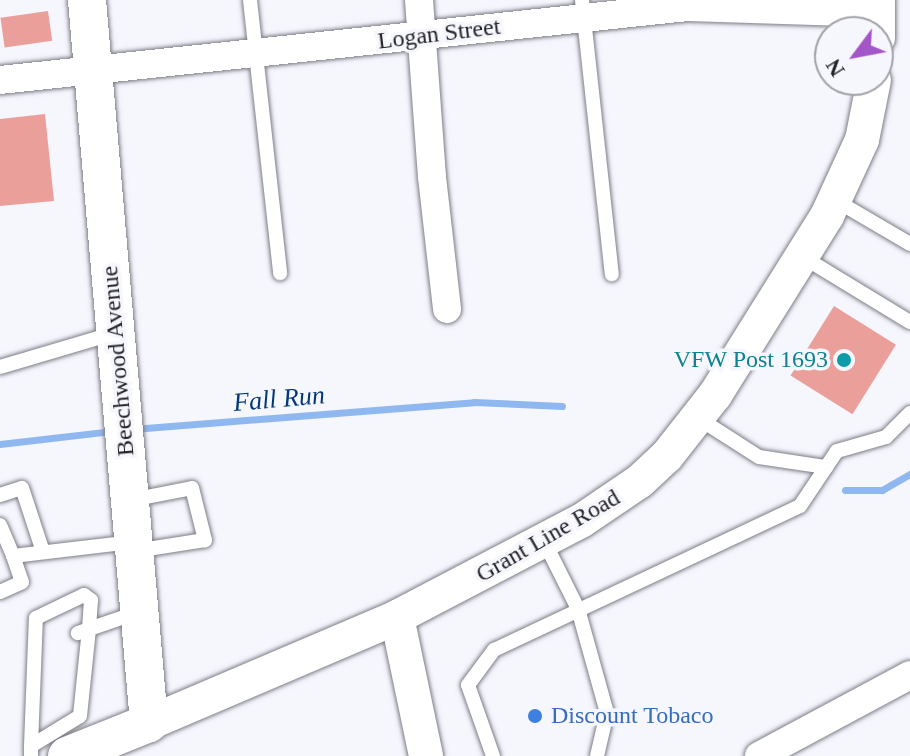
<!DOCTYPE html>
<style>
body{margin:0}
#map{position:relative;width:910px;height:756px;overflow:hidden;background:#f6f6fd;font-family:Georgia,serif}
div>[style]{position:absolute}
[style*='--x']{left:calc(var(--x)*1px);top:calc(var(--y)*1px);width:calc(var(--w)*1px);rotate:calc(var(--a)*1deg)}
.stream>*{height:7px;margin:-3.5px;padding:0 3.5px;transform-origin:3.5px;border-radius:3.5px;background:#90b8f0}
.building>*{inset:0;background:#eb9f9a;transform-origin:0 0}
.roads{filter:drop-shadow(0 0 2px #7d7d88) drop-shadow(0 0 2px #7d7d88)}
.service>*{height:14px;margin:-7px;padding:0 7px;transform-origin:7px;border-radius:7px;background:#fff}
.minor>*{height:28px;margin:-14px;padding:0 14px;transform-origin:14px;border-radius:14px;background:#fff}
.tertiary>*{height:34px;margin:-17px;padding:0 17px;transform-origin:17px;border-radius:17px;background:#fff}
.secondary>*{height:38px;margin:-19px;padding:0 19px;transform-origin:19px;border-radius:19px;background:#fff}
.dots>*{width:22px;height:22px;translate:-50% -50%;box-sizing:border-box;border:4px solid #f6f6fd;border-radius:50%}
span{translate:-50% -50%;white-space:nowrap;text-align:center;line-height:1.15;-webkit-text-stroke:7px #f6f6fd;paint-order:stroke}
.street-label{font-size:24px;color:#222226}
.culture-label{font-size:24px;color:#0d838f}
.right{translate:-100% -50%;text-align:right}
.shop-label{font-size:24px;color:#366cbe}
.left{translate:0 -50%;text-align:left}
.water-label{font-size:26px;color:#043879;font-style:italic}
.north{position:absolute;left:814px;top:16px;width:80px;height:80px;box-sizing:border-box;background:#f6f6fd;border:2px solid #a1a1a7;border-radius:50%;rotate:238deg;font-size:22px;font-weight:700;line-height:32px;text-align:center;color:#222226}
.north::after{content:'';display:block;margin:auto;width:28px;height:36px;background:#a356c8;clip-path:polygon(50% 0,100% 100%,50% 72%,0 100%)}
</style>
<div id="map">
<div class="stream">
<i style="--x:133;--y:429;--w:342;--a:-4.5"></i>
<i style="--x:474;--y:402;--w:88;--a:2.6"></i>
<i style="--x:0;--y:444;--w:114;--a:-6.6"></i>
<i style="--x:845;--y:490;--w:37;--a:0"></i>
<i style="--x:882;--y:490;--w:32;--a:-30"></i>
</div>
<div class="building">
<i style="left:48px;top:11px;width:30px;height:48px;rotate:82deg"></i>
<i style="clip-path:polygon(45px 114px,54px 201px,0 206px,0 119px)"></i>
<i style="left:834px;top:306px;width:73px;height:82px;rotate:32deg"></i>
</div>
<div class="roads">
<div class="service">
<i style="--x:250;--y:0;--w:275;--a:83.7"></i>
<i style="--x:582;--y:0;--w:276;--a:83.8"></i>
<i style="--x:835;--y:200;--w:87;--a:30.4"></i>
<i style="--x:803;--y:257;--w:125;--a:31.3"></i>
<i style="--x:0;--y:367;--w:120;--a:-16.5"></i>
<i style="--x:698;--y:418;--w:72;--a:32.6"></i>
<i style="--x:759;--y:457;--w:68;--a:8.5"></i>
<i style="--x:0;--y:495;--w:23;--a:-18"></i>
<i style="--x:22;--y:488;--w:67;--a:71.8"></i>
<i style="--x:131;--y:500;--w:62;--a:-11.1"></i>
<i style="--x:192;--y:488;--w:54;--a:76"></i>
<i style="--x:205;--y:540;--w:71;--a:171.1"></i>
<i style="--x:0;--y:525;--w:34;--a:67"></i>
<i style="--x:544;--y:541;--w:76;--a:63.4"></i>
<i style="--x:578;--y:609;--w:108;--a:74.4"></i>
<i style="--x:607;--y:713;--w:44;--a:103.1"></i>
<i style="--x:0;--y:592;--w:24;--a:-24"></i>
<i style="--x:22;--y:582;--w:28;--a:-109"></i>
<i style="--x:13;--y:556;--w:121;--a:-6.7"></i>
<i style="--x:31;--y:746;--w:128;--a:-87.8"></i>
<i style="--x:36;--y:618;--w:53;--a:-25.6"></i>
<i style="--x:84;--y:595;--w:9;--a:36"></i>
<i style="--x:91;--y:600;--w:29;--a:94"></i>
<i style="--x:89;--y:629;--w:12;--a:160"></i>
<i style="--x:31;--y:756;--w:10;--a:-90"></i>
<i style="--x:31;--y:746;--w:57;--a:-31.5"></i>
<i style="--x:80;--y:716;--w:87;--a:-84.1"></i>
<i style="--x:89;--y:629;--w:53;--a:-18.8"></i>
<i style="--x:493;--y:756;--w:75;--a:-109.4"></i>
<i style="--x:468;--y:685;--w:44;--a:-53.4"></i>
<i style="--x:494;--y:650;--w:338;--a:-25.2"></i>
<i style="--x:800;--y:506;--w:66;--a:-56.1"></i>
<i style="--x:837;--y:451;--w:51;--a:-15.9"></i>
<i style="--x:886;--y:437;--w:34;--a:-45"></i>
</div>
<div class="minor">
<i style="--x:419;--y:0;--w:177;--a:85.8"></i>
<i style="--x:432;--y:177;--w:133;--a:83.5"></i>
<i style="--x:0;--y:80;--w:692;--a:-6.06"></i>
<i style="--x:688;--y:7;--w:190;--a:1.8"></i>
<i style="--x:759;--y:756;--w:171;--a:-28.2"></i>
</div>
<div class="tertiary">
<i style="--x:878;--y:38;--w:38;--a:-90"></i>
<i style="--x:397;--y:617;--w:142;--a:78.2"></i>
<i style="--x:149;--y:723;--w:270;--a:-23.1"></i>
<i style="--x:397;--y:617;--w:208;--a:-27.6"></i>
<i style="--x:581;--y:521;--w:71;--a:-34.1"></i>
<i style="--x:640;--y:481;--w:37;--a:-43"></i>
<i style="--x:667;--y:456;--w:78;--a:-51.8"></i>
<i style="--x:715;--y:395;--w:211;--a:-58"></i>
<i style="--x:827;--y:216;--w:84;--a:-65.3"></i>
<i style="--x:862;--y:140;--w:61;--a:-78.7"></i>
</div>
<div class="secondary">
<i style="--x:67;--y:756;--w:88;--a:-21.9"></i>
<i style="--x:149;--y:723;--w:726;--a:-94.9"></i>
</div>
</div>
<div class="dots">
<i style="left:844px;top:360px;background:#0f9aa8"></i>
<i style="left:535px;top:716px;background:#3f7fe0"></i>
</div>
<div class="street-label">
<span style="left:439px;top:34px;rotate:-7deg">Logan Street</span>
<span style="left:118px;top:361px;rotate:-95deg">Beechwood Avenue</span>
<span style="left:548px;top:536px;rotate:-30deg">Grant Line Road</span>
</div>
<div class="culture-label">
<span class="right" style="left:828px;top:360px">VFW Post 1693</span>
</div>
<div class="shop-label">
<span class="left" style="left:551px;top:716px">Discount Tobaco</span>
</div>
<div class="water-label">
<span style="left:279px;top:399px;rotate:-5deg">Fall Run</span>
</div>
<div class="north">N</div>
</div>
